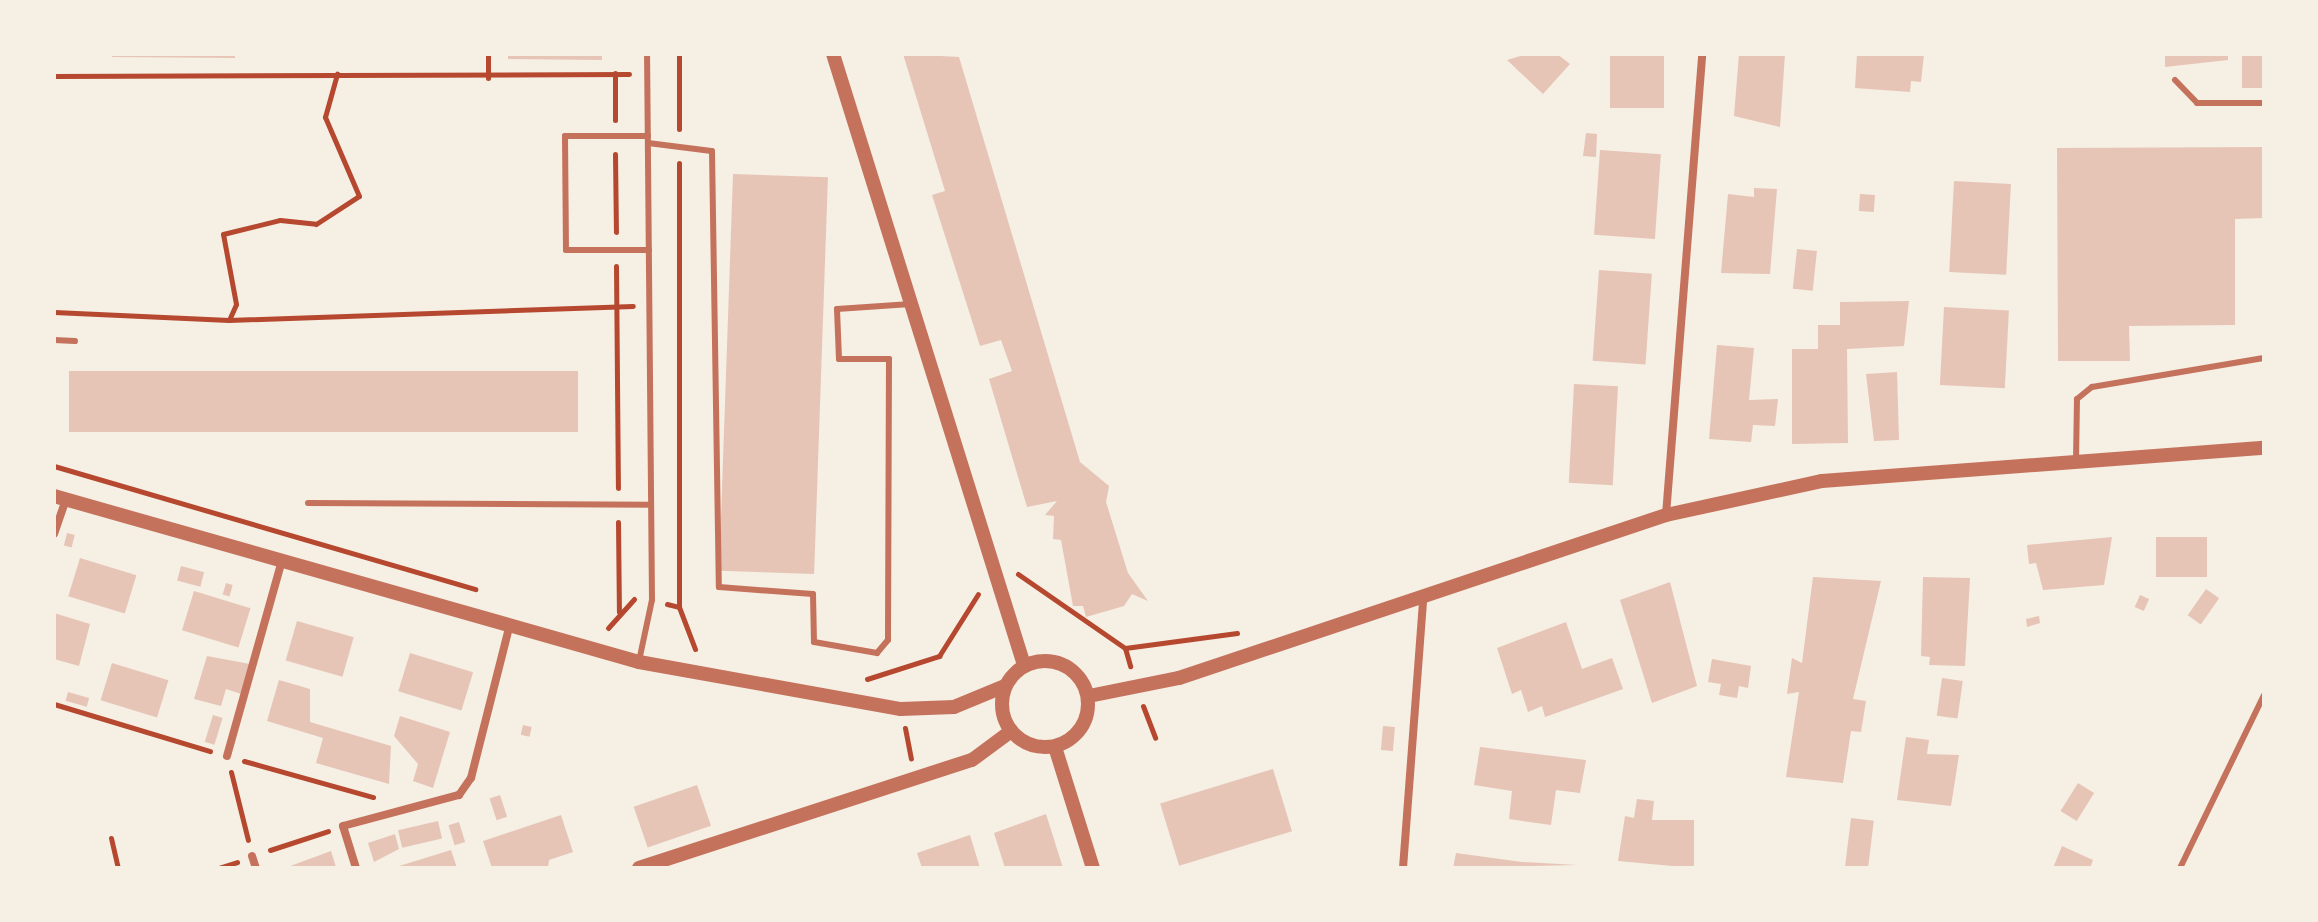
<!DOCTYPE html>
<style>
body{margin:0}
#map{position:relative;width:2318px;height:922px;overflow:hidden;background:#f6efe4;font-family:Ubuntu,sans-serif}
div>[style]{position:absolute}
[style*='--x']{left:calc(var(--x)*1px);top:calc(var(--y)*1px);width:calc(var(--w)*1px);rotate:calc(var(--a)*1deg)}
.building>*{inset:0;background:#e6c5b7;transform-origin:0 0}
.path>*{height:5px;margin:-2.5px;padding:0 2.5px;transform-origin:2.5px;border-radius:2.5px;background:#b5482f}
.service>*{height:6px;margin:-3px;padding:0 3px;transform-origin:3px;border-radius:3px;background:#c5725c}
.minor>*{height:8px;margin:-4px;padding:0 4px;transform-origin:4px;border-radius:4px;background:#c5725c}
.tertiary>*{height:14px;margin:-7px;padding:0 7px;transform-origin:7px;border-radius:7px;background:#c5725c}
.tertiary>.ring{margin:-7px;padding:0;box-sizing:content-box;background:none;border:14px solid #c5725c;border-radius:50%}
span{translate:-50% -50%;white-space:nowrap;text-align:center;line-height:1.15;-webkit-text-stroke:6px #f6efe4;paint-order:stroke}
.frame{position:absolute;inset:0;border:56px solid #f6efe4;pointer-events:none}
</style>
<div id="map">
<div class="building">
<i style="clip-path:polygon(112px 54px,235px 54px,235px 58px,112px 57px)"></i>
<i style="clip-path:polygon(508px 54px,602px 54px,602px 60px,508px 59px)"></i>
<i style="clip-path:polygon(903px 54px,959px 57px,1080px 462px,1109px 486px,1106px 502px,1128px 573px,1148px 601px,1132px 594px,1124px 606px,1086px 617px,1083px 606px,1073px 606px,1061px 540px,1053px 539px,1054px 516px,1045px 515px,1057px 501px,1027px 507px,989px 379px,1012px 371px,1001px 340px,980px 346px,932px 195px,945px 191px)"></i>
<i style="clip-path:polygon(1527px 54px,1557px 54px,1570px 64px,1543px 94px,1507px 60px)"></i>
<i style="left:1610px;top:54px;width:54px;height:54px"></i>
<i style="clip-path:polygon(1739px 54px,1785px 54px,1780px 127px,1734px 116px)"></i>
<i style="clip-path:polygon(1857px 54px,1924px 54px,1921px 82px,1911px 81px,1910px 92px,1855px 88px)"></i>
<i style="clip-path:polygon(2165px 54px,2228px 54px,2228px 60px,2165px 67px)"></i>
<i style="left:2242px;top:54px;width:22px;height:34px"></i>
<i style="clip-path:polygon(1586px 133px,1597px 134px,1596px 157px,1583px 156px)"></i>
<i style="clip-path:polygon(2264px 147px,2264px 218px,2235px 219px,2235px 325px,2129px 326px,2130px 361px,2058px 361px,2057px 148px)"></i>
<i style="left:1600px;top:150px;width:61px;height:85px;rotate:4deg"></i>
<i style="left:733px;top:174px;width:95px;height:397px;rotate:2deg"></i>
<i style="left:1954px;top:181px;width:57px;height:91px;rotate:3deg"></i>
<i style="clip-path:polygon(1754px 188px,1777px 189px,1770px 274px,1721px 273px,1728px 194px,1754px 197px)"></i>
<i style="left:1860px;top:194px;width:15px;height:17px;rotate:4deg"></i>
<i style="left:1797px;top:249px;width:20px;height:40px;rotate:6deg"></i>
<i style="left:1599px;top:270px;width:53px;height:91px;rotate:4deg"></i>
<i style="clip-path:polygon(1909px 301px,1904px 346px,1847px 349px,1848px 443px,1792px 444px,1792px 349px,1818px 349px,1818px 325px,1840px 325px,1840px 302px)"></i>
<i style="left:1944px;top:307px;width:65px;height:78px;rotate:3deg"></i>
<i style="clip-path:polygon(1717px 345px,1754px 348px,1749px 400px,1778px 399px,1775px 426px,1753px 425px,1751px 442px,1709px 439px)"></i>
<i style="left:578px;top:371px;width:61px;height:509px;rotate:90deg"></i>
<i style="clip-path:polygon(1897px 372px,1899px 440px,1874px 441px,1866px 374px)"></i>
<i style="left:1574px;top:384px;width:44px;height:99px;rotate:3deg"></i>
<i style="left:67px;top:533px;width:8px;height:13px;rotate:14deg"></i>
<i style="clip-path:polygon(2112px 537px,2104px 585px,2043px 590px,2036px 563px,2029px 564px,2027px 545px)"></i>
<i style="left:2207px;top:537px;width:40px;height:51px;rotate:90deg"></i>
<i style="left:80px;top:558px;width:59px;height:40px;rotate:17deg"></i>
<i style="left:181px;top:566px;width:24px;height:15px;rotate:15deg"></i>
<i style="clip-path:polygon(1813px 577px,1881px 581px,1853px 699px,1866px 701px,1861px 732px,1851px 731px,1843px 783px,1786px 777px,1799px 692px,1787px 694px,1792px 658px,1802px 663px)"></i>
<i style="clip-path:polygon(1923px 577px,1970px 578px,1965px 666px,1929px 665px,1930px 657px,1921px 656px)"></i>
<i style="clip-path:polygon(1670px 582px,1697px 686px,1652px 703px,1620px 600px)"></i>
<i style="left:226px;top:583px;width:7px;height:12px;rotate:16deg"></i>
<i style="left:2206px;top:589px;width:16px;height:32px;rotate:35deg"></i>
<i style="left:194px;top:591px;width:59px;height:41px;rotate:17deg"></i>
<i style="left:2140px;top:595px;width:10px;height:13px;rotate:24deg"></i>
<i style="clip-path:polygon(54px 613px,90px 624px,79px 666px,54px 659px)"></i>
<i style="clip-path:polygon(2039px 616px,2040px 623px,2027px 627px,2026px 619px)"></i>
<i style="left:297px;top:621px;width:59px;height:41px;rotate:16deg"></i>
<i style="clip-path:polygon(1566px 622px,1582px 669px,1612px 658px,1623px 689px,1545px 717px,1542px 706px,1528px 712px,1521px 690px,1512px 694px,1497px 648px)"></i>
<i style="left:410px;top:653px;width:66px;height:40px;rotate:17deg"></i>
<i style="clip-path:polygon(207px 656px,250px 664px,241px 694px,226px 689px,221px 706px,194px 699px)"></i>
<i style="clip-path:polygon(1712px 659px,1751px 666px,1748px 688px,1739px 686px,1737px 698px,1719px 695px,1721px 684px,1708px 682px)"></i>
<i style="left:112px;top:663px;width:59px;height:39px;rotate:17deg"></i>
<i style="left:1942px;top:678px;width:21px;height:38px;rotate:8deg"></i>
<i style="clip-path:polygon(279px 680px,310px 689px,310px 722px,391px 746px,389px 784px,316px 763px,323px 738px,267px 721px)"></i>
<i style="left:68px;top:692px;width:22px;height:9px;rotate:16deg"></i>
<i style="left:213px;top:715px;width:10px;height:28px;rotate:17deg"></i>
<i style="clip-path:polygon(400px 716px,450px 732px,433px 788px,413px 781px,418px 764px,394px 736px)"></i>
<i style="left:523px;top:725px;width:9px;height:10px;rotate:13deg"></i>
<i style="left:1383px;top:726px;width:12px;height:24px;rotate:5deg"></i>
<i style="clip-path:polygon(1906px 737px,1929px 740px,1927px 754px,1959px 755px,1951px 806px,1897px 800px)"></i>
<i style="clip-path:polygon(1480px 747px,1586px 760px,1580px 793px,1556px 790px,1551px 825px,1509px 819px,1512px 791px,1474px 785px)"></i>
<i style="left:1273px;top:769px;width:65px;height:118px;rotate:73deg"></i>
<i style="left:2078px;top:783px;width:19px;height:33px;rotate:32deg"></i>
<i style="left:697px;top:785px;width:43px;height:67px;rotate:71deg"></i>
<i style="left:500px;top:795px;width:23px;height:11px;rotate:72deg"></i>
<i style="clip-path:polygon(1637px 799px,1654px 801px,1652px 820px,1694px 820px,1694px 868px,1618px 861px,1625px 816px,1634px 818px)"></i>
<i style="clip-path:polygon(1046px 814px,1063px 868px,1005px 868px,994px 833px)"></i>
<i style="clip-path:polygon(561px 815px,573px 852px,549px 860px,548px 868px,492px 868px,483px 841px)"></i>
<i style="left:1851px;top:818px;width:23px;height:50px;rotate:7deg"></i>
<i style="left:438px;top:821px;width:18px;height:41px;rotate:77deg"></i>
<i style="left:459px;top:822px;width:21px;height:11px;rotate:73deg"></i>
<i style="clip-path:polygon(395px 834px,399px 849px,374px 862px,368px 843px)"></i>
<i style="clip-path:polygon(970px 835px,980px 868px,922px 868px,917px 853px)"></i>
<i style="clip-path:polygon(2062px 846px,2093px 860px,2090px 868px,2053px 868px)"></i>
<i style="clip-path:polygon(451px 850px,457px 868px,396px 868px,396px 867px)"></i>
<i style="clip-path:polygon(331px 851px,336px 867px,285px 868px)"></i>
<i style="clip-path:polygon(1456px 853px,1522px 862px,1577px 865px,1453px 868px)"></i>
</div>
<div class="path">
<i style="--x:488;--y:54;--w:24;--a:90"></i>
<i style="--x:679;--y:54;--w:75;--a:90"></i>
<i style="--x:615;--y:73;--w:47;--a:90"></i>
<i style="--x:54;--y:76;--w:575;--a:-0.2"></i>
<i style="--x:615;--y:154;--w:78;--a:89.3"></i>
<i style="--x:679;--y:163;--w:444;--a:90"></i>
<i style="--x:616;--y:266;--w:222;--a:89.5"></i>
<i style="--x:54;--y:312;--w:175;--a:2.6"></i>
<i style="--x:229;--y:320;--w:404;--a:-2"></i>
<i style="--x:229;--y:320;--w:17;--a:-66"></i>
<i style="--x:236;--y:304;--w:71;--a:-100.5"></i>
<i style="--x:223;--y:234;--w:59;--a:-13.8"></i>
<i style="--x:280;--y:220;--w:36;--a:6"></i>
<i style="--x:316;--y:224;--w:51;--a:-33.1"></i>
<i style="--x:359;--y:196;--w:86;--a:-113.3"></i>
<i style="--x:325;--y:117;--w:45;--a:-74.4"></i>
<i style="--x:54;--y:466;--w:439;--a:16.3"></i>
<i style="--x:618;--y:522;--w:90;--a:89.4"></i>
<i style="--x:1018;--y:574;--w:130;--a:34.7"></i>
<i style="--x:1125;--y:648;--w:113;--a:-7.6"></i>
<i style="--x:667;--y:604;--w:12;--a:14"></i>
<i style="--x:679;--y:607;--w:45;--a:69.1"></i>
<i style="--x:608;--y:628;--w:39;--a:-48"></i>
<i style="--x:1125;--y:648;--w:19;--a:74"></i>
<i style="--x:867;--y:679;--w:76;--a:-17.7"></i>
<i style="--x:939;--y:656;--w:73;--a:-57.8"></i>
<i style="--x:54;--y:704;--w:163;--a:16.8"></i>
<i style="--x:1143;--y:706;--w:34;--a:69"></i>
<i style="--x:905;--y:728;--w:31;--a:79"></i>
<i style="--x:244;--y:761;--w:134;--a:15.6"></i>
<i style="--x:231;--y:772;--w:70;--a:76"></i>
<i style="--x:111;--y:838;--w:31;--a:77"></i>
<i style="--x:270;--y:850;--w:61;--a:-18.1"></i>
<i style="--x:219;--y:868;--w:19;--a:-18"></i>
</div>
<div class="service">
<i style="--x:2175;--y:80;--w:32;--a:46"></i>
<i style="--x:2197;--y:103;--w:67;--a:0"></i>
<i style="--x:648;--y:136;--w:83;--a:180"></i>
<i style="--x:565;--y:136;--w:114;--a:89.5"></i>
<i style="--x:566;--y:250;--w:83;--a:0"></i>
<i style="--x:648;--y:143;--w:64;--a:7.1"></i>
<i style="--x:712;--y:151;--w:436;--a:89.1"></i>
<i style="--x:719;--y:587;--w:94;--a:4.3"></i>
<i style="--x:813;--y:594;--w:48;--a:88.8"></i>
<i style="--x:814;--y:642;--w:64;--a:9.9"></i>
<i style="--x:877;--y:653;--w:17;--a:-50"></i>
<i style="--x:888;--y:640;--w:281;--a:-89.8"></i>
<i style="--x:889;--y:359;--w:50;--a:180"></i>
<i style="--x:839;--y:359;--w:50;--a:-92.3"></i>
<i style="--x:837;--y:309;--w:74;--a:-3.9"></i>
<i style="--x:54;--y:340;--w:21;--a:3"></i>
<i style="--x:2076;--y:461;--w:62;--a:-89.1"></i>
<i style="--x:2077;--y:399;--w:19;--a:-39"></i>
<i style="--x:2092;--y:387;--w:174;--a:-9.6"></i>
<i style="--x:308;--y:503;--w:343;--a:0.3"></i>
<i style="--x:639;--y:661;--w:62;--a:-78"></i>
<i style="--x:652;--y:600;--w:546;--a:-90.52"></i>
<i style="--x:2180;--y:868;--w:192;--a:-64.1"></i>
</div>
<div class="minor">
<i style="--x:1666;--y:515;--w:462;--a:-85.5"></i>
<i style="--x:54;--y:534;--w:36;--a:-71"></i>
<i style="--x:227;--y:756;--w:204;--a:-74.3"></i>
<i style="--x:252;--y:856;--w:13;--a:72"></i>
<i style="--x:356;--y:868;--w:44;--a:-107.2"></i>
<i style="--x:343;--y:826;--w:120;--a:-15"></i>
<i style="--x:459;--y:795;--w:21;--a:-55"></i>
<i style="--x:471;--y:778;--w:159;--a:-75.8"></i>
<i style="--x:1403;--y:868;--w:270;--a:-85.7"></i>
</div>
<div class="tertiary">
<i style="--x:833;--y:54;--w:640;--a:72.64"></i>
<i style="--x:54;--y:496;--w:608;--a:15.84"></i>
<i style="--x:639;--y:662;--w:266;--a:10.2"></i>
<i style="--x:901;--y:709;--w:53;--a:-2.2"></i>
<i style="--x:954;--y:707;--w:55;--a:-22.4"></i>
<i class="ring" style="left:1002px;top:661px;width:72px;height:72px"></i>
<i style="--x:1089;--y:696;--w:92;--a:-11.3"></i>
<i style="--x:1179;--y:678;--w:514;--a:-18.51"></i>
<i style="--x:1666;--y:515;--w:160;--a:-12.3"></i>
<i style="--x:1822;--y:481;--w:443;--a:-4.3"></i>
<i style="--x:1055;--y:747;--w:127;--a:72.6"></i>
<i style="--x:639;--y:868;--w:350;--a:-18"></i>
<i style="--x:972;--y:760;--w:49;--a:-36.6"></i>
</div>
<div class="frame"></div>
</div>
